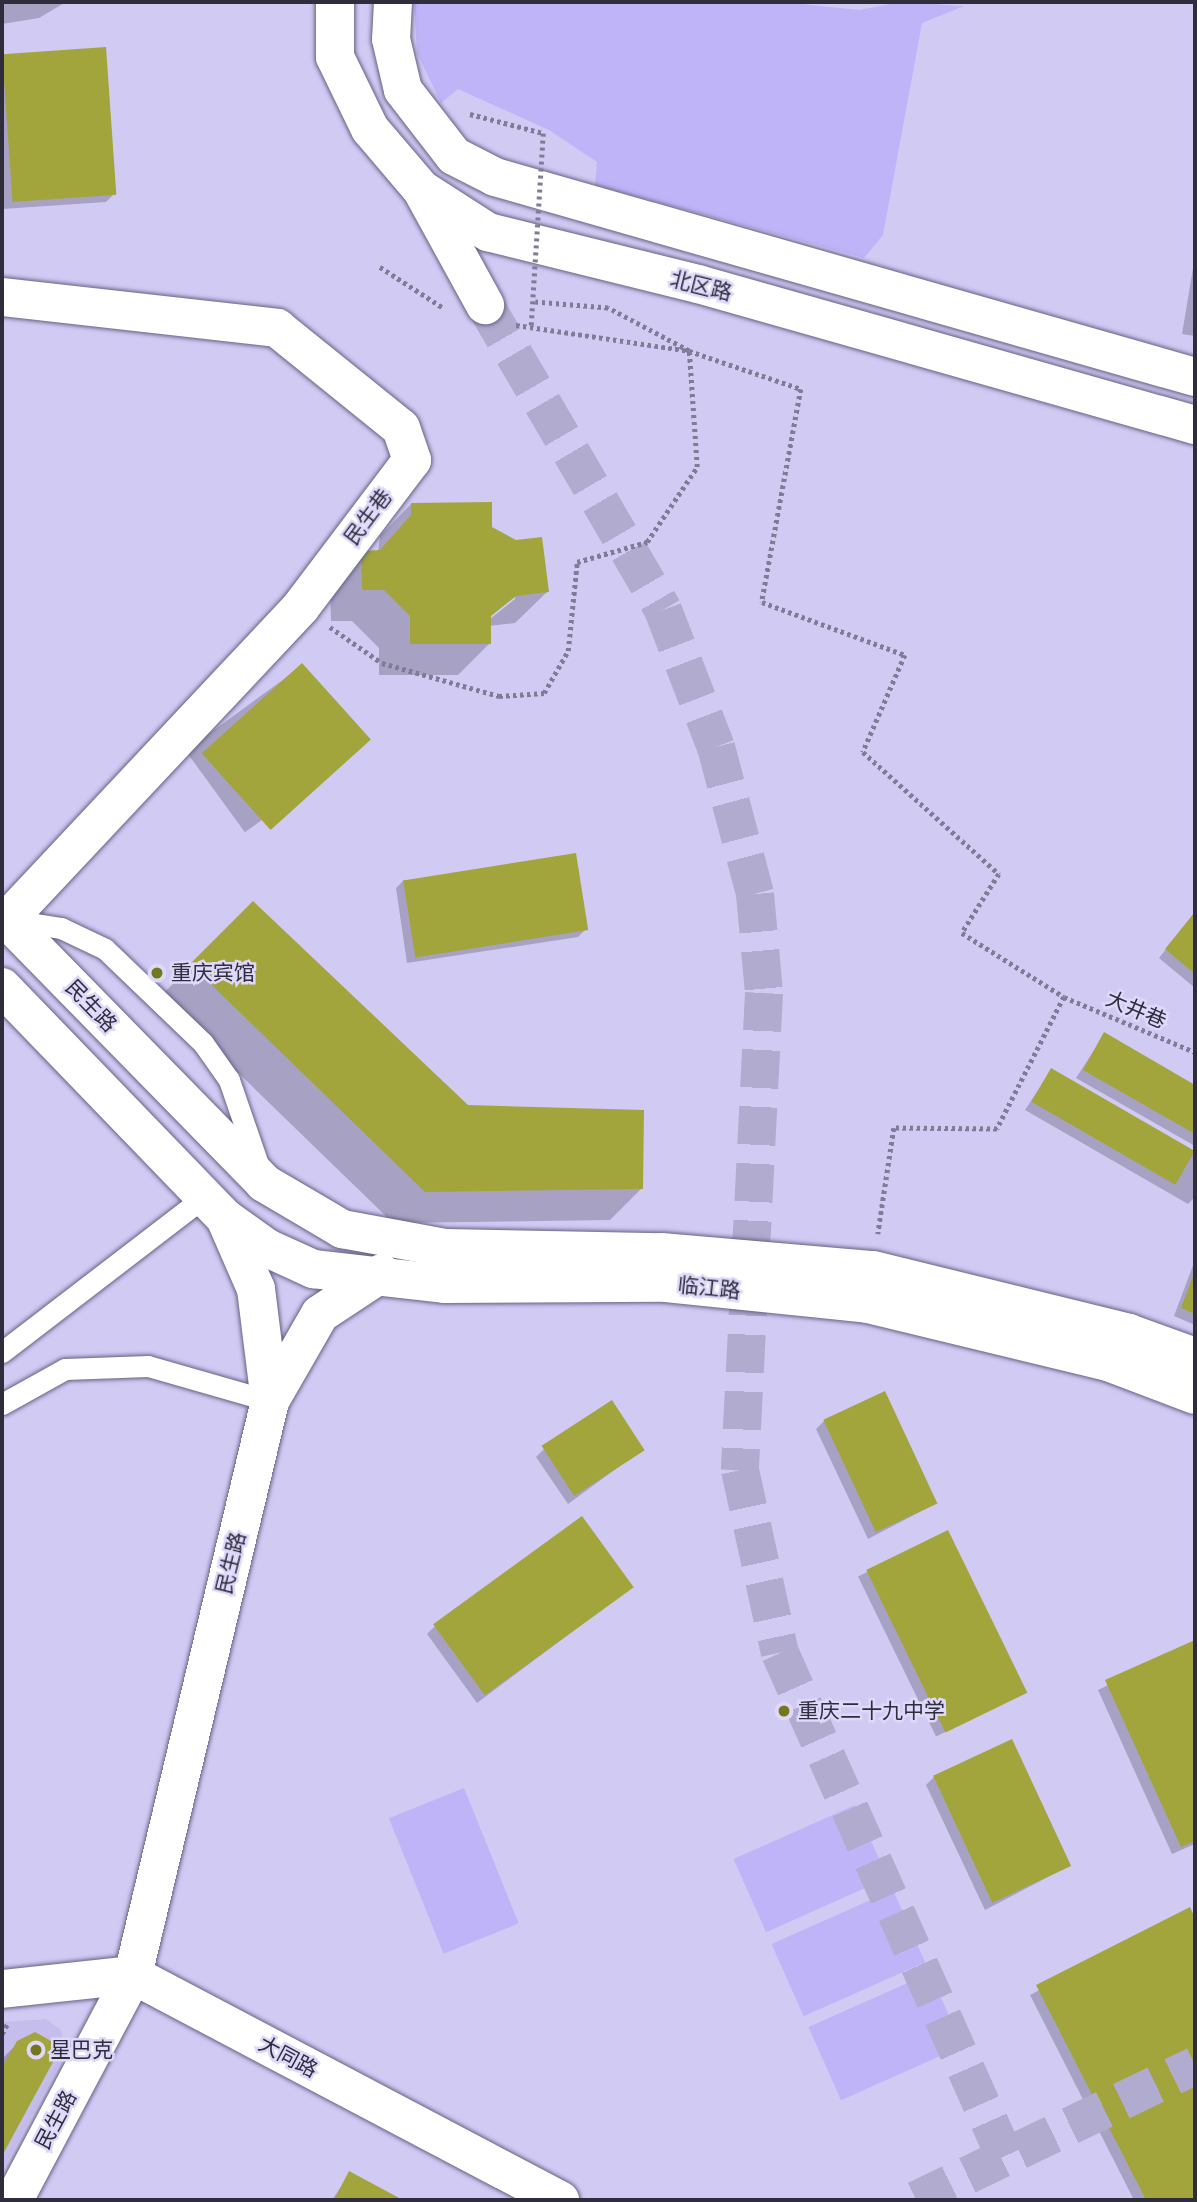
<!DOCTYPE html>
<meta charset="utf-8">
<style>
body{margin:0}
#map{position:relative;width:1197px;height:2202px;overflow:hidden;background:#d1cbf4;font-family:Raleway,"Noto Sans SC",sans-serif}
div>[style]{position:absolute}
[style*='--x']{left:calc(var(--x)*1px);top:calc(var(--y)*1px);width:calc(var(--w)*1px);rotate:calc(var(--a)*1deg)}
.built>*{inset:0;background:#c5beec}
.green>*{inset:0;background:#bfb4f7;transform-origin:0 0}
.shadow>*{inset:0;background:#0003;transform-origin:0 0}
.building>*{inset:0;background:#a1a53c;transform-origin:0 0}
.secondary-tunnel>*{height:38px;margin-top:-19px;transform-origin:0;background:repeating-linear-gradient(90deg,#b1abcf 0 38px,transparent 0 57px)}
.path>*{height:4.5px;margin-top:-2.25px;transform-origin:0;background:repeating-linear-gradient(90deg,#807c97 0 3.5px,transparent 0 7px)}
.roads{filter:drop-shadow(0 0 2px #666185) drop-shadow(0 0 2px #666185)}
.lane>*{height:21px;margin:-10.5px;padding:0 10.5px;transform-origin:10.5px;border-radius:10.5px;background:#fff}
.street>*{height:38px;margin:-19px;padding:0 19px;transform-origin:19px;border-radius:19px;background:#fff}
.secondary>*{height:38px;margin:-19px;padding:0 19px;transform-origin:19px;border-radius:19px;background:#fff}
.path-bridge>*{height:4.5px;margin-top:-2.25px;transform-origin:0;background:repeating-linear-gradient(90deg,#807c97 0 3.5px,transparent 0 7px)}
.dots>*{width:19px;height:19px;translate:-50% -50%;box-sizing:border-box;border:4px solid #ded9fa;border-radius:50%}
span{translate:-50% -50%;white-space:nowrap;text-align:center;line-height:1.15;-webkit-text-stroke:5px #ded9fa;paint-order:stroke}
.street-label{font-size:21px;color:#2f2d3c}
.poi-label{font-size:21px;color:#2f2d3c}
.left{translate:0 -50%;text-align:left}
.frame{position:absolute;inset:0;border:4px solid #2f2d3c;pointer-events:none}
</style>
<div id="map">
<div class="built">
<i style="clip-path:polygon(46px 2019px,61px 2030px,66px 2051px,2px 2171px,2px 2022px)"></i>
</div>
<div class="green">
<i style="clip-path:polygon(414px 2px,782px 2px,859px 10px,901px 2px,964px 6px,922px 23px,883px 235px,864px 258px,595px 185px,597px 162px,549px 130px,458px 89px,441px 103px,417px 53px)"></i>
<i style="left:464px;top:1788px;width:146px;height:81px;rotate:68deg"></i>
<i style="left:855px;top:1805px;width:80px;height:133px;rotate:66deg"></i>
<i style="left:893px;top:1890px;width:79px;height:133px;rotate:66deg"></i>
<i style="left:930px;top:1973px;width:80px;height:133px;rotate:66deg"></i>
</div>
<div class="shadow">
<i style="clip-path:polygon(2px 2px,66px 2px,39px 18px,2px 24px)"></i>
<i style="clip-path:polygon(104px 49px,114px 194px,106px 202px,2px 209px,2px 55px)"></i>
<i style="clip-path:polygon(1195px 256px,1195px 336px,1182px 334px)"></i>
<i style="clip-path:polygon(evenodd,411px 504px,490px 528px,547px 592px,515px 623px,489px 626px,490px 643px,458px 675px,379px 675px,379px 648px,352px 621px,331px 621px,330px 584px,362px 552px,378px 552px,380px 536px,411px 504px,515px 595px,515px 599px,485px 623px,483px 620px,515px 595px)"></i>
<i style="left:302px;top:666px;width:101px;height:144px;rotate:54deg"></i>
<i style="clip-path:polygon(404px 880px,586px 929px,578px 937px,407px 963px,396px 888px)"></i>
<i style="clip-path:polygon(253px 903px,467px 1107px,641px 1189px,610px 1220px,393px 1223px,160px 997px)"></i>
<i style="clip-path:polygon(1195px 912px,1195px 988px,1159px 958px)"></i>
<i style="clip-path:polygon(1104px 1035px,1195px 1087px,1195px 1146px,1076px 1078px)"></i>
<i style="clip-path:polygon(1051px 1070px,1195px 1153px,1195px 1197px,1188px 1204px,1025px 1110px)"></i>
<i style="clip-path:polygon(1195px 1260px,1195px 1325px,1174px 1316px)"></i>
<i style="clip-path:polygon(824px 1421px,935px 1504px,868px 1539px,816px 1429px)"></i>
<i style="clip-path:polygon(544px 1449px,643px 1449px,568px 1504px,536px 1457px)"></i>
<i style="left:947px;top:1533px;width:178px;height:99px;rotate:64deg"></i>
<i style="clip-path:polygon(632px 1587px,477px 1703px,427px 1634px,435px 1626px)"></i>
<i style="clip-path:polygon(1195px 1642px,1195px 1844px,1172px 1854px,1098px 1690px)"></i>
<i style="clip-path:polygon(934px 1777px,1069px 1866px,985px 1910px,926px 1785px)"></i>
<i style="clip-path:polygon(1189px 1910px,1195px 1922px,1195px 2200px,1134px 2200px,1030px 1995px)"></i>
<i style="clip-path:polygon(18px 2043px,51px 2062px,2px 2152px,2px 2059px)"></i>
<i style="clip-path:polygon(350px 2173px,400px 2200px,332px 2200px)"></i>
</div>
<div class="building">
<i style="left:106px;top:47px;width:148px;height:104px;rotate:86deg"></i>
<i style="clip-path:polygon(492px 502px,492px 527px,516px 540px,542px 537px,549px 592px,516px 596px,491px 616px,491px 644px,410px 644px,410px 616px,384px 590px,362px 590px,361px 551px,380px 550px,411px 515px,411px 503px)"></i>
<i style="left:302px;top:663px;width:103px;height:135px;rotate:48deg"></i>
<i style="left:576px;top:853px;width:78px;height:175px;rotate:81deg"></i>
<i style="clip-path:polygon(253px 901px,468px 1105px,644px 1110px,643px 1189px,425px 1192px,190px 964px)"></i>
<i style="clip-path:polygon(1195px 912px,1195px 974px,1165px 949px)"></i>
<i style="clip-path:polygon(1104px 1032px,1195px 1085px,1195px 1134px,1083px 1070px)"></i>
<i style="left:1051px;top:1068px;width:166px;height:39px;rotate:30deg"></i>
<i style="clip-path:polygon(1195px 1271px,1195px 1314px,1181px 1308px)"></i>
<i style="left:885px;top:1391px;width:124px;height:68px;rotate:65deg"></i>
<i style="left:612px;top:1400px;width:60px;height:84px;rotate:57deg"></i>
<i style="left:582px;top:1516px;width:88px;height:184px;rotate:54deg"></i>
<i style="left:948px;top:1530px;width:181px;height:91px;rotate:64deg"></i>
<i style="clip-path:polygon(1195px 1640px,1195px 1841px,1181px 1847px,1105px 1680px)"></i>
<i style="left:1012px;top:1739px;width:140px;height:87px;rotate:65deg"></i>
<i style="clip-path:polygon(1190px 1907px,1195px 1918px,1195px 2200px,1146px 2200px,1036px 1985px)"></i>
<i style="clip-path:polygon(35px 2032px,51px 2041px,53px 2062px,2px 2156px,2px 2067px,17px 2041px)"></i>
<i style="clip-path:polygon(349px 2171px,403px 2200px,334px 2200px)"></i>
</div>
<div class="secondary-tunnel">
<i style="--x:485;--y:305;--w:353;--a:59.7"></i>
<i style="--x:663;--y:610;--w:147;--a:68.9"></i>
<i style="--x:716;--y:747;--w:152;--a:75.1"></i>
<i style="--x:755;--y:894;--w:99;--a:84.8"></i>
<i style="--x:764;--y:993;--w:478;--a:92.9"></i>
<i style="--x:740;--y:1470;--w:187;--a:77.7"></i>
<i style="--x:780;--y:1653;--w:552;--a:65.94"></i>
<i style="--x:916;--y:2200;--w:310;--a:-25.7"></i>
</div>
<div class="path">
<i style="--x:470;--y:114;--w:75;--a:14.6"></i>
<i style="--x:380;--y:267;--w:74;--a:32.8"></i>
<i style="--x:516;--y:325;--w:175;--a:8.5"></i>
<i style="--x:689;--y:351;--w:118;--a:18.7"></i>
<i style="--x:801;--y:389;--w:217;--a:100.4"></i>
<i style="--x:762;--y:602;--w:153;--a:20.3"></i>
<i style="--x:905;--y:655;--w:106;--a:113.4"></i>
<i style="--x:863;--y:752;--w:183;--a:41.9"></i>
<i style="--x:999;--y:874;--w:70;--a:122.1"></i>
<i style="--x:962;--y:933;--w:120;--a:32.1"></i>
<i style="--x:1064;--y:997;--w:148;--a:116.9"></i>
<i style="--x:997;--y:1129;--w:103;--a:-179.4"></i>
<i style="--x:894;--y:1128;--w:107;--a:98.6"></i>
<i style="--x:330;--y:627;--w:63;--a:34.7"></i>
<i style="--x:382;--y:663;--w:122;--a:15.8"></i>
<i style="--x:499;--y:696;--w:45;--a:-3.8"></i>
<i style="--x:544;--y:693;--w:48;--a:-60.3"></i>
<i style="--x:568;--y:651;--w:89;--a:-84.2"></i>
<i style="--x:577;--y:562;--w:73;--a:-15.9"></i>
<i style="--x:647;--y:542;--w:90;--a:-56.3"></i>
<i style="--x:697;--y:467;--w:116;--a:-93.9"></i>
<i style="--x:689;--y:351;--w:92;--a:-152"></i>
<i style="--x:608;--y:308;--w:73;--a:-175.3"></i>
<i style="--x:1064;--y:997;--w:142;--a:22.8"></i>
<i style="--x:2;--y:2034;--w:11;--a:-63"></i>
</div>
<div class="roads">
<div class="lane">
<i style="--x:11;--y:920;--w:51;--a:9.1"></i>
<i style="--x:61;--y:928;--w:49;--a:25.5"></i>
<i style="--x:105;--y:949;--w:136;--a:43.8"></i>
<i style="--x:203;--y:1043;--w:45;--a:54.9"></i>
<i style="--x:229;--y:1080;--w:92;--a:71"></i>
<i style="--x:2;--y:1352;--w:255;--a:-37.5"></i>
<i style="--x:2;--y:1404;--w:72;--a:-29.1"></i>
<i style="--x:65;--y:1369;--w:83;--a:-2.1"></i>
<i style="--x:148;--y:1366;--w:127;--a:16"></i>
</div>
<div class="street">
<i style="--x:2;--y:297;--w:277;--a:6.4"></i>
<i style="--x:277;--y:328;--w:159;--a:38.9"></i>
<i style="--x:401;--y:428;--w:34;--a:71"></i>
<i style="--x:412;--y:460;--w:184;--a:127.1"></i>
<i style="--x:301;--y:607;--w:429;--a:133.2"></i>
<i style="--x:2;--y:1989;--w:132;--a:-6.1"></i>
</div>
<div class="secondary">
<i style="--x:335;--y:2;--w:55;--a:90"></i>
<i style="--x:335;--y:57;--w:80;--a:64.1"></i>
<i style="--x:370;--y:129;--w:79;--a:49.6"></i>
<i style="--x:421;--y:189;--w:80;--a:32.7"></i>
<i style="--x:488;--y:232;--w:216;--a:13.9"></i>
<i style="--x:698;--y:284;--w:517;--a:15.84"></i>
<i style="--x:393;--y:2;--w:37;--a:93"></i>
<i style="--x:391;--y:39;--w:52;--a:76.8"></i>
<i style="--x:403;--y:90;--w:83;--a:52.3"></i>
<i style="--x:454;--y:156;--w:46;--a:27.1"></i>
<i style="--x:495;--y:177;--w:728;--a:15.95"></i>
<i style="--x:424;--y:194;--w:127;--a:61.2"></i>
<i style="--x:2;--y:915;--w:375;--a:45.6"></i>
<i style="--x:264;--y:1183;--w:91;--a:30.5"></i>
<i style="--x:342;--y:1229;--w:106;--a:10.4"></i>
<i style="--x:446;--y:1248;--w:215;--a:1.1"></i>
<i style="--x:661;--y:1252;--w:213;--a:4.9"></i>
<i style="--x:873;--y:1270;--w:264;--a:13.8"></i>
<i style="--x:1129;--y:1333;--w:70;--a:20"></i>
<i style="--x:2;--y:987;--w:321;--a:46"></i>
<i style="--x:225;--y:1218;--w:77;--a:66.4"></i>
<i style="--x:256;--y:1289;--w:113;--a:82.9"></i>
<i style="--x:270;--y:1401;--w:590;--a:103.42"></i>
<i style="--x:133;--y:1975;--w:255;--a:117.9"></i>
<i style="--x:225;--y:1218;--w:52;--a:35.5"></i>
<i style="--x:267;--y:1248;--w:51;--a:24.5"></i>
<i style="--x:313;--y:1269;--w:132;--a:6.5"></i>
<i style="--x:444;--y:1284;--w:222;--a:-0.3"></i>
<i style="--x:666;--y:1283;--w:203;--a:5.9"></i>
<i style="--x:868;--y:1304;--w:247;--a:13.6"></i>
<i style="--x:1108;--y:1362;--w:93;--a:20.8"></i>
<i style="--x:270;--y:1401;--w:100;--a:-60.1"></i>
<i style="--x:320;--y:1314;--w:74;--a:-33.5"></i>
<i style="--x:133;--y:1975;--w:483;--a:27.8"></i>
</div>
</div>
<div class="path-bridge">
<i style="--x:531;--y:325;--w:192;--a:-86.4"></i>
</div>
<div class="dots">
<i style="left:157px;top:973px;background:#74771e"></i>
<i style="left:784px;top:1711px;background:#74771e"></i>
<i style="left:36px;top:2050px;background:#74771e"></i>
</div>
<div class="street-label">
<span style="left:701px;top:286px;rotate:14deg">北区路</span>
<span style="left:368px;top:517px;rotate:-53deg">民生巷</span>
<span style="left:91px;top:1006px;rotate:46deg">民生路</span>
<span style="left:1136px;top:1010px;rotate:23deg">大井巷</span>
<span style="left:709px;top:1288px;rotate:6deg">临江路</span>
<span style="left:231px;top:1563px;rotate:-76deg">民生路</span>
<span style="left:288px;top:2057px;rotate:28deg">大同路</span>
<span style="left:56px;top:2120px;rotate:-62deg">民生路</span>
</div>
<div class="poi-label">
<span class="left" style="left:171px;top:973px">重庆宾馆</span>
<span class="left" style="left:798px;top:1711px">重庆二十九中学</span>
<span class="left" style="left:50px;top:2050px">星巴克</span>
</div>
<div class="frame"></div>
</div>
